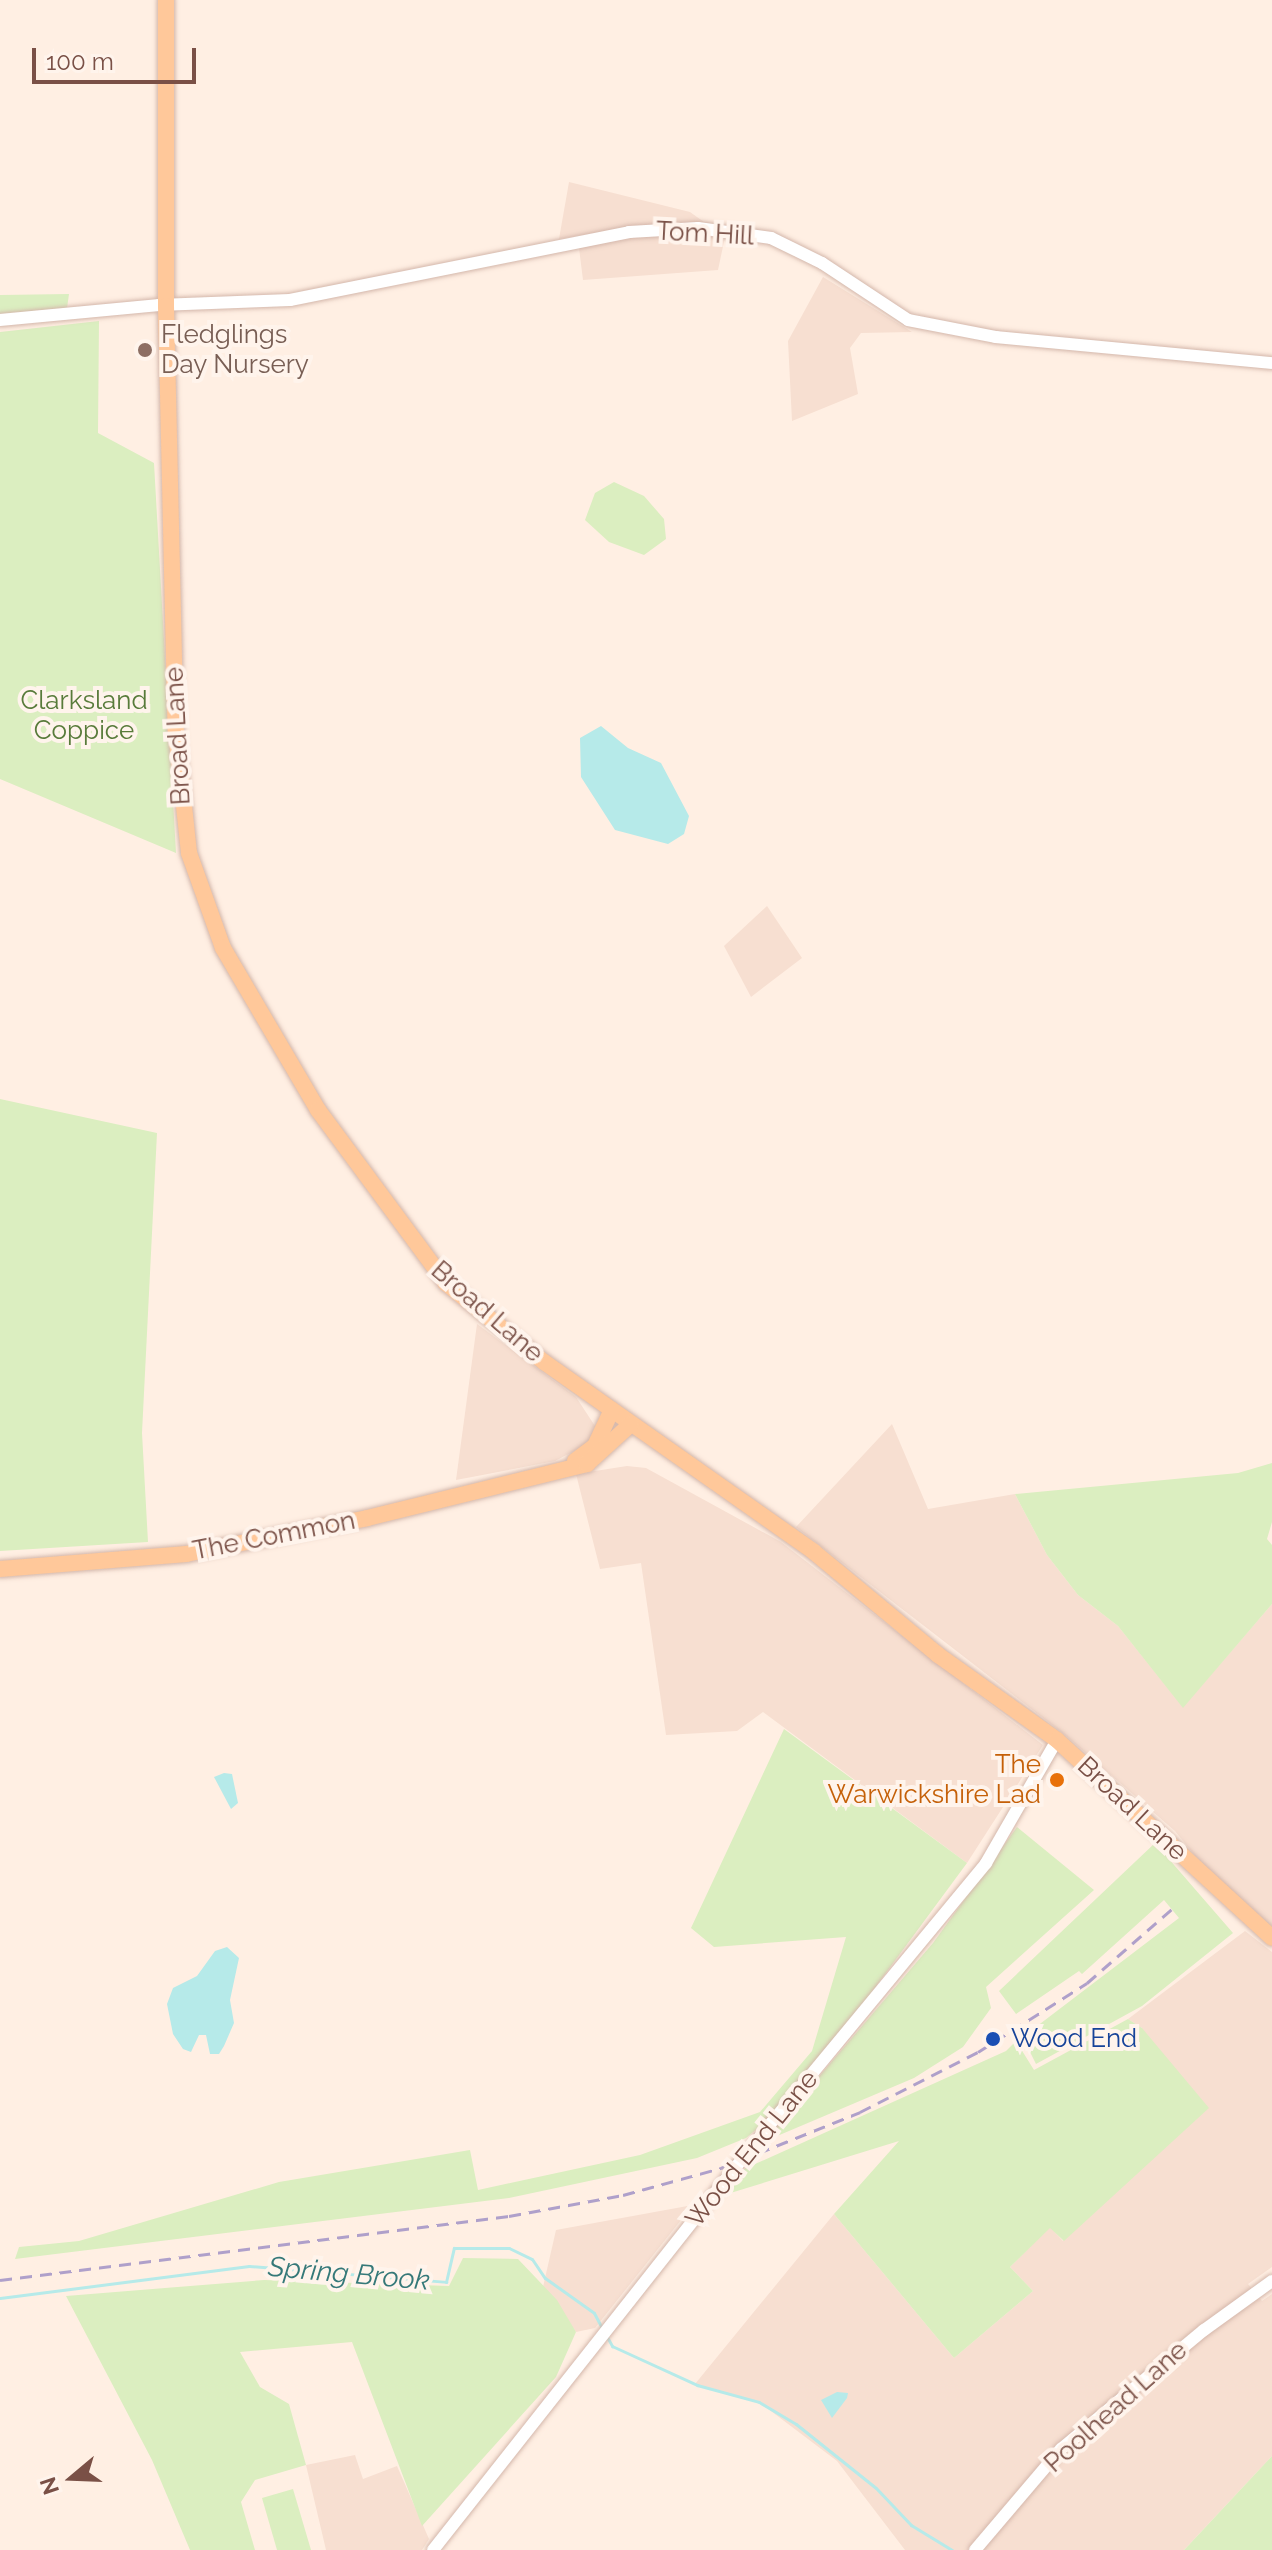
<!DOCTYPE html>
<style>
body{margin:0}
#map{position:relative;width:1272px;height:2550px;overflow:hidden;background:#ffefe3;font-family:Raleway,sans-serif}
div>[style]{position:absolute}
[style*='--x']{left:calc(var(--x)*1px);top:calc(var(--y)*1px);width:calc(var(--w)*1px);rotate:calc(var(--a)*1deg)}
.residential>*{inset:0;background:#f7dfd1}
.green>*{inset:0;background:#dbeec0}
.water>*{inset:0;background:#b6eae9}
.stream>*{height:3px;margin:-1.5px;padding:0 1.5px;transform-origin:1.5px;border-radius:1.5px;background:#b6eae9}
.roads{filter:drop-shadow(0 0 2px #d4b7ab) drop-shadow(0 0 2px #d4b7ab)}
.minor>*{height:12px;margin:-6px;padding:0 6px;transform-origin:6px;border-radius:6px;background:#fff}
.major>*{height:16px;margin:-8px;padding:0 8px;transform-origin:8px;border-radius:8px;background:#ffc89a}
.rail>*{height:3px;margin-top:-1.5px;transform-origin:0;background:repeating-linear-gradient(90deg,#afa0ca 0 12px,transparent 0 20px)}
.bridges{filter:drop-shadow(0 0 2px #d4b7ab) drop-shadow(0 0 2px #d4b7ab)}
.minor-bridge>*{height:12px;margin:-6px;padding:0 6px;transform-origin:6px;border-radius:6px;background:#fff}
.dots>*{width:22px;height:22px;translate:-50% -50%;box-sizing:border-box;border:4px solid #fff4ec;border-radius:50%}
span{translate:-50% -50%;white-space:nowrap;text-align:center;line-height:1.15;-webkit-text-stroke:8px #fff4ec;paint-order:stroke}
.street-label{font-size:26px;color:#7a5046}
.education-label{font-size:26px;color:#785e54}
.left{translate:0 -50%;text-align:left}
.park-label{font-size:26px;color:#587b3a}
.food-label{font-size:26px;color:#c56008}
.right{translate:-100% -50%;text-align:right}
.transit-label{font-size:26px;color:#164399}
.water-label{font-size:28px;color:#357979;font-style:italic}
.north{position:absolute;left:32px;top:2438px;width:80px;height:80px;-webkit-text-stroke:6px #fff4ec;paint-order:stroke;rotate:251deg;font-size:22px;font-weight:700;line-height:32px;text-align:center;color:#7a5046}
.north::after{content:'';display:block;margin:auto;width:28px;height:36px;background:#7a5046;clip-path:polygon(50% 0,100% 100%,50% 72%,0 100%)}
.scale{position:absolute;left:32px;top:48px;width:164px;height:36px;box-sizing:border-box;border:4px solid #7a5046;border-top:0;padding-left:10px;font-size:24px;line-height:28px;white-space:nowrap;color:#7a5046;-webkit-text-stroke:6px #fff4ec;paint-order:stroke}
</style>
<div id="map">
<div class="residential">
<i style="clip-path:polygon(569px 182px,690px 212px,704px 222px,622px 228px,559px 239px)"></i>
<i style="clip-path:polygon(632px 236px,725px 237px,718px 270px,583px 280px,579px 248px)"></i>
<i style="clip-path:polygon(823px 277px,912px 332px,861px 333px,850px 348px,858px 394px,792px 421px,788px 341px)"></i>
<i style="clip-path:polygon(767px 906px,802px 958px,751px 997px,724px 946px)"></i>
<i style="clip-path:polygon(477px 1324px,576px 1397px,595px 1426px,591px 1442px,555px 1461px,456px 1480px)"></i>
<i style="clip-path:polygon(892px 1424px,928px 1509px,1015px 1494px,1047px 1555px,1078px 1595px,1118px 1626px,1183px 1707px,1272px 1604px,1272px 1928px,1201px 1863px,1175px 1831px,1064px 1734px,796px 1527px)"></i>
<i style="clip-path:polygon(627px 1466px,646px 1468px,781px 1542px,1043px 1745px,967px 1863px,763px 1712px,737px 1731px,666px 1735px,641px 1563px,600px 1569px,576px 1474px)"></i>
<i style="clip-path:polygon(1245px 1931px,1272px 1952px,1272px 2267px,1248px 2284px,1262px 2301px,1272px 2294px,1272px 2456px,1184px 2550px,905px 2550px,837px 2461px,759px 2402px,695px 2384px,834px 2214px,954px 2358px,1033px 2291px,1010px 2267px,1050px 2227px,1063px 2241px,1142px 2028px,1128px 2019px)"></i>
<i style="clip-path:polygon(693px 2205px,595px 2328px,576px 2332px,543px 2287px,556px 2230px)"></i>
<i style="clip-path:polygon(355px 2455px,363px 2479px,397px 2466px,429px 2539px,422px 2550px,326px 2550px,306px 2465px)"></i>
</div>
<div class="green">
<i style="clip-path:polygon(69px 294px,67px 308px,0 314px,0 295px)"></i>
<i style="clip-path:polygon(99px 321px,98px 433px,154px 463px,176px 853px,0 779px,0 332px)"></i>
<i style="clip-path:polygon(614px 482px,644px 496px,664px 519px,666px 539px,644px 555px,609px 542px,585px 520px,595px 493px)"></i>
<i style="clip-path:polygon(0 1099px,157px 1133px,142px 1433px,148px 1542px,0 1551px)"></i>
<i style="clip-path:polygon(1272px 1463px,1272px 1522px,1267px 1539px,1272px 1545px,1272px 1604px,1183px 1708px,1118px 1626px,1078px 1595px,1047px 1555px,1015px 1494px,1238px 1473px)"></i>
<i style="clip-path:polygon(784px 1729px,967px 1863px,846px 2027px,777px 2112px,746px 2138px,697px 2158px,509px 2198px,15px 2259px,19px 2247px,79px 2241px,279px 2182px,470px 2150px,478px 2190px,640px 2155px,760px 2112px,812px 2051px,846px 1937px,714px 1947px,691px 1928px)"></i>
<i style="clip-path:polygon(1017px 1827px,1094px 1890px,986px 1987px,991px 2008px,963px 2047px,914px 2078px,763px 2142px,933px 1943px)"></i>
<i style="clip-path:polygon(1155px 1843px,1233px 1933px,1142px 2006px,1036px 2064px,1026px 2044px,1028px 2033px,1179px 1918px,1164px 1900px,1082px 1974px,1079px 1971px,1016px 2014px,999px 1991px)"></i>
<i style="clip-path:polygon(1128px 2019px,1142px 2028px,1209px 2108px,1064px 2241px,1050px 2228px,1010px 2267px,1033px 2291px,954px 2358px,834px 2214px,899px 2141px,724px 2195px,744px 2169px,1006px 2051px,1016px 2041px,1034px 2070px)"></i>
<i style="clip-path:polygon(463px 2258px,518px 2259px,557px 2300px,576px 2332px,556px 2377px,422px 2526px,352px 2342px,240px 2352px,260px 2387px,289px 2404px,306px 2465px,255px 2480px,241px 2502px,255px 2550px,190px 2550px,152px 2460px,66px 2296px,264px 2280px,449px 2286px)"></i>
<i style="clip-path:polygon(1272px 2456px,1272px 2550px,1184px 2550px,1186px 2548px)"></i>
<i style="clip-path:polygon(293px 2489px,311px 2550px,277px 2550px,262px 2498px)"></i>
</div>
<div class="water">
<i style="clip-path:polygon(601px 726px,628px 748px,661px 763px,689px 816px,684px 834px,668px 844px,615px 830px,581px 777px,580px 738px)"></i>
<i style="clip-path:polygon(224px 1773px,232px 1774px,238px 1803px,231px 1809px,214px 1777px)"></i>
<i style="clip-path:polygon(227px 1947px,239px 1958px,230px 2000px,234px 2023px,224px 2046px,219px 2054px,210px 2054px,206px 2035px,199px 2035px,191px 2052px,183px 2049px,173px 2034px,167px 2004px,173px 1988px,197px 1976px,215px 1951px)"></i>
<i style="clip-path:polygon(837px 2392px,848px 2393px,847px 2398px,832px 2418px,821px 2400px)"></i>
</div>
<div class="stream">
<i style="--x:0;--y:2298;--w:251;--a:-7.3"></i>
<i style="--x:249;--y:2266;--w:198;--a:4.6"></i>
<i style="--x:446;--y:2282;--w:35;--a:-77"></i>
<i style="--x:454;--y:2248;--w:55;--a:0"></i>
<i style="--x:509;--y:2248;--w:25;--a:26"></i>
<i style="--x:532;--y:2259;--w:23;--a:56"></i>
<i style="--x:545;--y:2278;--w:60;--a:35.5"></i>
<i style="--x:594;--y:2313;--w:17;--a:62"></i>
<i style="--x:606;--y:2335;--w:13;--a:61"></i>
<i style="--x:612;--y:2346;--w:94;--a:24.6"></i>
<i style="--x:697;--y:2385;--w:64;--a:15.3"></i>
<i style="--x:759;--y:2402;--w:43;--a:30.7"></i>
<i style="--x:796;--y:2424;--w:102;--a:38.7"></i>
<i style="--x:876;--y:2488;--w:51;--a:46.6"></i>
<i style="--x:911;--y:2525;--w:48;--a:31.4"></i>
</div>
<div class="roads">
<div class="minor">
<i style="--x:0;--y:320;--w:160;--a:-5.4"></i>
<i style="--x:159;--y:305;--w:131;--a:-2.2"></i>
<i style="--x:290;--y:300;--w:346;--a:-11.3"></i>
<i style="--x:629;--y:232;--w:69;--a:-3.3"></i>
<i style="--x:698;--y:228;--w:74;--a:7.8"></i>
<i style="--x:771;--y:238;--w:57;--a:26.1"></i>
<i style="--x:822;--y:263;--w:103;--a:33.5"></i>
<i style="--x:908;--y:320;--w:90;--a:10.9"></i>
<i style="--x:996;--y:337;--w:277;--a:5.4"></i>
<i style="--x:772;--y:2122;--w:336;--a:-50.4"></i>
<i style="--x:986;--y:1863;--w:142;--a:-60"></i>
<i style="--x:433;--y:2550;--w:428;--a:-51.7"></i>
<i style="--x:975;--y:2550;--w:133;--a:-49.6"></i>
<i style="--x:1061;--y:2449;--w:186;--a:-39.8"></i>
<i style="--x:1204;--y:2330;--w:84;--a:-35.8"></i>
</div>
<div class="major">
<i style="--x:166;--y:0;--w:306;--a:90"></i>
<i style="--x:166;--y:306;--w:425;--a:88.7"></i>
<i style="--x:176;--y:731;--w:123;--a:83.9"></i>
<i style="--x:189;--y:853;--w:101;--a:70.3"></i>
<i style="--x:223;--y:948;--w:188;--a:59.6"></i>
<i style="--x:318;--y:1110;--w:215;--a:53.5"></i>
<i style="--x:446;--y:1283;--w:126;--a:38.9"></i>
<i style="--x:544;--y:1362;--w:330;--a:35.1"></i>
<i style="--x:814;--y:1552;--w:161;--a:39.7"></i>
<i style="--x:938;--y:1655;--w:146;--a:35.5"></i>
<i style="--x:1057;--y:1740;--w:292;--a:42.6"></i>
<i style="--x:575;--y:1461;--w:25;--a:-37"></i>
<i style="--x:595;--y:1446;--w:40;--a:-65"></i>
<i style="--x:0;--y:1569;--w:187;--a:-4.6"></i>
<i style="--x:186;--y:1554;--w:185;--a:-11.2"></i>
<i style="--x:367;--y:1518;--w:227;--a:-13.8"></i>
<i style="--x:587;--y:1464;--w:59;--a:-42.3"></i>
</div>
</div>
<div class="rail">
<i style="--x:0;--y:2280;--w:513;--a:-7.17"></i>
<i style="--x:509;--y:2216;--w:116;--a:-10.4"></i>
<i style="--x:623;--y:2195;--w:102;--a:-15.4"></i>
<i style="--x:721;--y:2168;--w:150;--a:-21.9"></i>
<i style="--x:860;--y:2112;--w:132;--a:-27"></i>
<i style="--x:978;--y:2052;--w:129;--a:-32.3"></i>
<i style="--x:1087;--y:1983;--w:114;--a:-41.1"></i>
</div>
<div class="bridges">
<div class="minor-bridge">
<i style="--x:698;--y:2214;--w:118;--a:-51.2"></i>
</div>
</div>
<div class="dots">
<i style="left:145px;top:350px;background:#8d6e63"></i>
<i style="left:1057px;top:1780px;background:#e8710a"></i>
<i style="left:993px;top:2039px;background:#1a4fb4"></i>
</div>
<div class="street-label">
<span style="left:705px;top:234px;rotate:3deg">Tom Hill</span>
<span style="left:178px;top:736px;rotate:-93deg">Broad Lane</span>
<span style="left:487px;top:1312px;rotate:41deg">Broad Lane</span>
<span style="left:274px;top:1536px;rotate:-11deg">The Common</span>
<span style="left:1132px;top:1809px;rotate:43deg">Broad Lane</span>
<span style="left:752px;top:2149px;rotate:-51deg">Wood End Lane</span>
<span style="left:1116px;top:2407px;rotate:-42deg">Poolhead Lane</span>
</div>
<div class="education-label">
<span class="left" style="left:161px;top:350px">Fledglings<br>Day Nursery</span>
</div>
<div class="park-label">
<span style="left:84px;top:716px">Clarksland<br>Coppice</span>
</div>
<div class="food-label">
<span class="right" style="left:1041px;top:1780px">The<br>Warwickshire Lad</span>
</div>
<div class="transit-label">
<span class="left" style="left:1011px;top:2039px">Wood End</span>
</div>
<div class="water-label">
<span style="left:349px;top:2274px;rotate:5deg">Spring Brook</span>
</div>
<div class="north">N</div>
<div class="scale">100 m</div>
</div>
